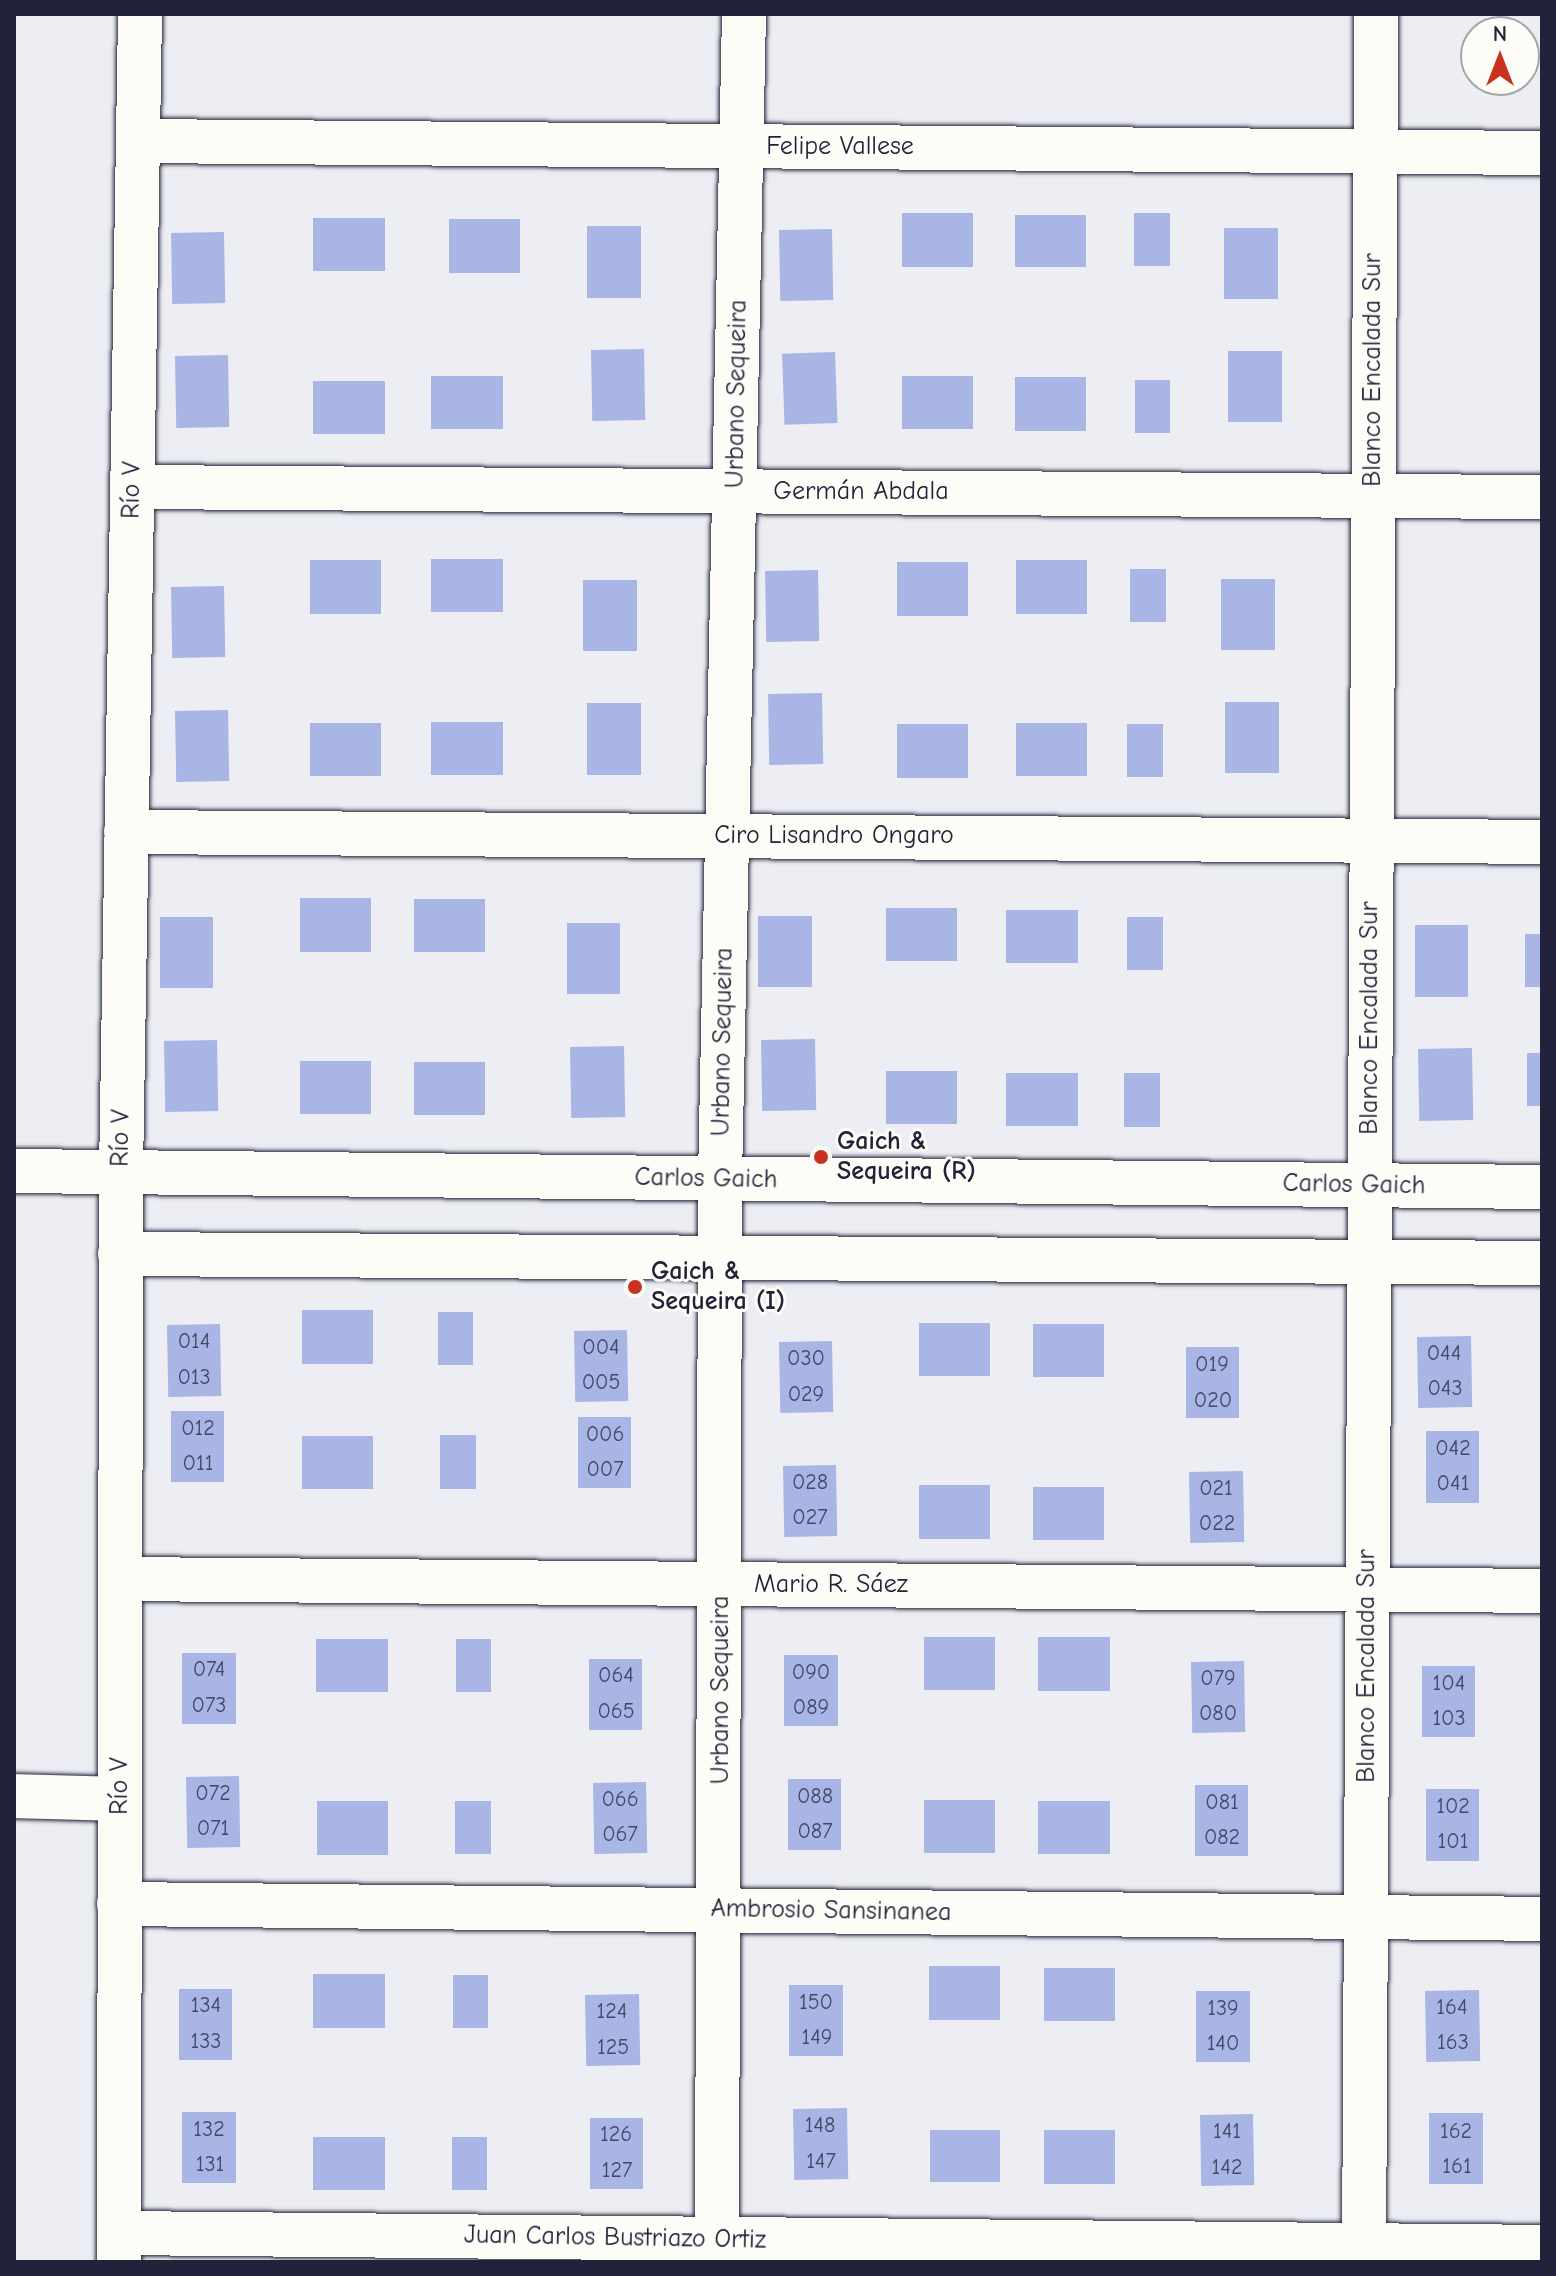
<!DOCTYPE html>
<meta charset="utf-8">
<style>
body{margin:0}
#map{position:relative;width:1556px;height:2276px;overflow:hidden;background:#eceef3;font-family:"Comic Neue",sans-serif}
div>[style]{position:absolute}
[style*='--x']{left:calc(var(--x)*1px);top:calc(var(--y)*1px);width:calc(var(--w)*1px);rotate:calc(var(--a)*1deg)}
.building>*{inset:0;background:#a9b5e5;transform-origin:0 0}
.roads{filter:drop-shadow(0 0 2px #22223b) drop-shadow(0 0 2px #22223b)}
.minor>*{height:44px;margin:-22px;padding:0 22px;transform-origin:22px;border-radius:22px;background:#fdfcf7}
.dots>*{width:22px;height:22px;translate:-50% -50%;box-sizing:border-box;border:4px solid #fdfcf7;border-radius:50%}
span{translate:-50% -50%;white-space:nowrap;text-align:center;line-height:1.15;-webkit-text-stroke:6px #fdfcf7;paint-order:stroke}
.number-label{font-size:22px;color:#444766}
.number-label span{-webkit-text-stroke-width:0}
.street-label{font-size:26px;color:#22223b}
.poi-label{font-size:26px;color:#22223b;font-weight:700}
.left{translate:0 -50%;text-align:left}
.frame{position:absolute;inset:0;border:16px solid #22223b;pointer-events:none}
.north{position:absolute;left:1460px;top:16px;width:80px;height:80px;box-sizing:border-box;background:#fdfcf7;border:2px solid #a5a5ac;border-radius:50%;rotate:0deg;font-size:22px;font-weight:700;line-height:32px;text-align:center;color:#22223b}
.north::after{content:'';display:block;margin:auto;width:28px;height:36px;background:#c8321e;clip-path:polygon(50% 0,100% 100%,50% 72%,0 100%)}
</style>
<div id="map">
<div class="building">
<i style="left:902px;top:213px;width:71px;height:54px"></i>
<i style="left:1134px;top:213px;width:36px;height:53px"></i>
<i style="left:1015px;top:215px;width:71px;height:52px"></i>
<i style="left:313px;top:218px;width:72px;height:53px"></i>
<i style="left:449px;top:219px;width:71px;height:54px"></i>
<i style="left:587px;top:226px;width:54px;height:72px"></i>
<i style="left:1224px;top:228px;width:54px;height:71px"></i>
<i style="left:832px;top:229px;width:71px;height:53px;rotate:89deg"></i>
<i style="left:224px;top:232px;width:71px;height:53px;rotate:89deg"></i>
<i style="left:644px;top:349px;width:71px;height:53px;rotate:89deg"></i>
<i style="left:1282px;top:351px;width:71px;height:54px;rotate:90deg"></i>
<i style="left:835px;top:352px;width:71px;height:53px;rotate:88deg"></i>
<i style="left:228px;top:355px;width:72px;height:53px;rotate:89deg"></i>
<i style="left:431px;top:376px;width:72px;height:53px"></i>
<i style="left:902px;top:376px;width:71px;height:53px"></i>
<i style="left:1015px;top:377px;width:71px;height:54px"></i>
<i style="left:1135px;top:380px;width:35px;height:53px"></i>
<i style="left:313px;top:381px;width:72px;height:53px"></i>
<i style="left:431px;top:559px;width:72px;height:53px"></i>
<i style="left:310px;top:560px;width:71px;height:54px"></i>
<i style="left:1016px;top:560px;width:71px;height:54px"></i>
<i style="left:897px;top:562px;width:71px;height:54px"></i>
<i style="left:1130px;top:569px;width:36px;height:53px"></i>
<i style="left:818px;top:570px;width:71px;height:53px;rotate:89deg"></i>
<i style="left:1221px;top:579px;width:54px;height:71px"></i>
<i style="left:583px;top:580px;width:54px;height:71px"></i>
<i style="left:224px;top:586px;width:71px;height:53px;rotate:89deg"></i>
<i style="left:822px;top:693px;width:71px;height:54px;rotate:89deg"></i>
<i style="left:1279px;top:702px;width:71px;height:54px;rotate:90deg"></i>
<i style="left:587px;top:703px;width:54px;height:72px"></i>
<i style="left:228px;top:710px;width:71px;height:53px;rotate:89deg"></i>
<i style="left:431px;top:722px;width:72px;height:53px"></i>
<i style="left:310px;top:723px;width:71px;height:53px"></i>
<i style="left:1016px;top:723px;width:71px;height:53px"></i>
<i style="left:897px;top:724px;width:71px;height:54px"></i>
<i style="left:1127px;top:724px;width:36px;height:53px"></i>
<i style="left:300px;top:898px;width:71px;height:54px"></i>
<i style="left:414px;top:899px;width:71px;height:53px"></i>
<i style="left:886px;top:908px;width:71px;height:53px"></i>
<i style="left:1006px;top:910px;width:72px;height:53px"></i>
<i style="left:758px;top:916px;width:54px;height:71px"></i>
<i style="left:160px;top:917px;width:53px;height:71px"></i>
<i style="left:1127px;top:917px;width:36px;height:53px"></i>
<i style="left:567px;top:923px;width:53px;height:71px"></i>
<i style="left:1415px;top:925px;width:53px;height:72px"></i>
<i style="left:1525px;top:934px;width:17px;height:53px"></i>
<i style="left:815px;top:1039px;width:71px;height:54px;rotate:89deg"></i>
<i style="left:217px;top:1040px;width:71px;height:53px;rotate:89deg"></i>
<i style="left:624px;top:1046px;width:71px;height:54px;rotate:89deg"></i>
<i style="left:1472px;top:1048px;width:72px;height:54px;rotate:89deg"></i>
<i style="left:1527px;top:1053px;width:15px;height:53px"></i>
<i style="left:300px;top:1061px;width:71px;height:53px"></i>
<i style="left:414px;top:1062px;width:71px;height:53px"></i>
<i style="left:886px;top:1071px;width:71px;height:53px"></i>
<i style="left:1006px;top:1073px;width:72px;height:53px"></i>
<i style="left:1124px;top:1073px;width:36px;height:54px"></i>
<i style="left:302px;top:1310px;width:71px;height:54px"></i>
<i style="left:438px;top:1312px;width:35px;height:53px"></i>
<i style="left:919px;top:1323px;width:71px;height:53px"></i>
<i style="left:220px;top:1324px;width:72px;height:53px;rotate:89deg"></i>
<i style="left:1033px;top:1324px;width:71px;height:53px"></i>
<i style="left:627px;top:1330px;width:71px;height:53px;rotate:89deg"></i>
<i style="left:1471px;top:1336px;width:71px;height:54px;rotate:89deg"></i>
<i style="left:832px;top:1341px;width:71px;height:53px;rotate:89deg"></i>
<i style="left:1239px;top:1347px;width:71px;height:53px;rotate:90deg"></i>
<i style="left:171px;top:1411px;width:53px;height:71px"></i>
<i style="left:578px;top:1417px;width:53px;height:71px"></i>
<i style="left:1426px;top:1431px;width:53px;height:72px"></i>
<i style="left:440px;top:1435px;width:36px;height:54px"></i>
<i style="left:302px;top:1436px;width:71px;height:53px"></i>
<i style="left:836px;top:1465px;width:71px;height:53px;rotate:89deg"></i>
<i style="left:1243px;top:1471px;width:71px;height:54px;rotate:89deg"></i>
<i style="left:919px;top:1485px;width:71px;height:54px"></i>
<i style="left:1033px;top:1487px;width:71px;height:53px"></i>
<i style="left:924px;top:1637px;width:71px;height:53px"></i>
<i style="left:1110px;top:1637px;width:54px;height:72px;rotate:90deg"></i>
<i style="left:316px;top:1639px;width:72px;height:53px"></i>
<i style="left:456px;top:1639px;width:35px;height:53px"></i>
<i style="left:182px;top:1653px;width:54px;height:71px"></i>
<i style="left:838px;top:1655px;width:71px;height:54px;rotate:90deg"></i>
<i style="left:589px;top:1659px;width:53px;height:71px"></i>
<i style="left:1244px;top:1661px;width:71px;height:53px;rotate:89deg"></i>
<i style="left:1422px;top:1666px;width:53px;height:71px"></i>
<i style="left:239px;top:1776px;width:71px;height:53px;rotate:89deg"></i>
<i style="left:788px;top:1779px;width:53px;height:71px"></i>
<i style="left:646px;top:1782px;width:71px;height:53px;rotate:89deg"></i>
<i style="left:1195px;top:1785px;width:53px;height:71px"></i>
<i style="left:1426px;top:1789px;width:53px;height:72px"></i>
<i style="left:924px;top:1800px;width:71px;height:53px"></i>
<i style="left:317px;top:1801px;width:71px;height:54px"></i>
<i style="left:455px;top:1801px;width:36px;height:53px"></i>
<i style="left:1038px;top:1801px;width:72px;height:53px"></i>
<i style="left:929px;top:1966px;width:71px;height:54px"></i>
<i style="left:1044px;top:1968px;width:71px;height:53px"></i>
<i style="left:313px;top:1974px;width:72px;height:54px"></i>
<i style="left:453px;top:1975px;width:35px;height:53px"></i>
<i style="left:843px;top:1985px;width:71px;height:54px;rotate:90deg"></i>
<i style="left:179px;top:1989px;width:53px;height:71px"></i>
<i style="left:1479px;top:1990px;width:71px;height:54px;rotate:89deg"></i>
<i style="left:1196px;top:1991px;width:54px;height:71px"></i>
<i style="left:639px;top:1994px;width:71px;height:54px;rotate:89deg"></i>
<i style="left:847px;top:2108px;width:71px;height:54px;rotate:89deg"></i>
<i style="left:182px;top:2112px;width:54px;height:71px"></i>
<i style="left:1483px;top:2113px;width:71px;height:54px;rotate:90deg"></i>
<i style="left:1253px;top:2114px;width:71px;height:53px;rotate:89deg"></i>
<i style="left:590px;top:2118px;width:53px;height:71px"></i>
<i style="left:930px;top:2130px;width:70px;height:52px"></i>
<i style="left:1044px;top:2130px;width:71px;height:54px"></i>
<i style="left:313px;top:2137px;width:72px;height:53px"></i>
<i style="left:452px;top:2137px;width:35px;height:53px"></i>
</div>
<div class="roads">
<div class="minor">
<i style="--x:138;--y:141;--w:1404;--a:0.49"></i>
<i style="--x:132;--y:487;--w:1410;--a:0.41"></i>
<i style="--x:126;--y:832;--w:1416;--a:0.4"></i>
<i style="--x:14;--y:1171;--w:1528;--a:0.6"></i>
<i style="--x:120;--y:1254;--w:1422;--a:0.36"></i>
<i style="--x:120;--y:1579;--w:1422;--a:0.48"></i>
<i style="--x:14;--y:1796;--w:105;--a:1.6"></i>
<i style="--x:119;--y:1904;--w:1423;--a:0.6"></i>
<i style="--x:119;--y:2233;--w:1423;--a:0.56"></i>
<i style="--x:119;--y:2262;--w:1089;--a:-89.89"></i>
<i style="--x:121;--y:1173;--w:1159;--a:-89.06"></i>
<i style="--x:717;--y:2262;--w:1083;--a:-89.84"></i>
<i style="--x:720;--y:1179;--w:1165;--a:-88.82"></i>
<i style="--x:1364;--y:2262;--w:2248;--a:-89.69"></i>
</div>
</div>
<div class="dots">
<i style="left:821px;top:1157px;background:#c8321e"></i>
<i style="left:635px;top:1287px;background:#c8321e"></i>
</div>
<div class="number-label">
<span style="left:194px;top:1342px">014</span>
<span style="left:601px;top:1348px">004</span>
<span style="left:1444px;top:1354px">044</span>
<span style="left:806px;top:1359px">030</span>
<span style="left:1212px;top:1365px">019</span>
<span style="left:194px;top:1378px">013</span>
<span style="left:601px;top:1383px">005</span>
<span style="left:1445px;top:1389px">043</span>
<span style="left:806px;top:1395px">029</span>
<span style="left:1213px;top:1401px">020</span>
<span style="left:198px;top:1429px">012</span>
<span style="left:605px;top:1435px">006</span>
<span style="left:1453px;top:1449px">042</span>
<span style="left:198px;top:1464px">011</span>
<span style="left:605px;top:1470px">007</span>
<span style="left:810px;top:1483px">028</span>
<span style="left:1453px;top:1484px">041</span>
<span style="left:1216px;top:1489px">021</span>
<span style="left:810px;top:1518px">027</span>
<span style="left:1217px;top:1524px">022</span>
<span style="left:209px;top:1670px">074</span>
<span style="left:811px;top:1673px">090</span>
<span style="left:616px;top:1676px">064</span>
<span style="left:1218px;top:1679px">079</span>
<span style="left:1449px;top:1684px">104</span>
<span style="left:209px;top:1706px">073</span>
<span style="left:811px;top:1708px">089</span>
<span style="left:616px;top:1712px">065</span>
<span style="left:1218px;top:1714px">080</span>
<span style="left:1449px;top:1719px">103</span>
<span style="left:213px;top:1794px">072</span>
<span style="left:815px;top:1797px">088</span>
<span style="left:620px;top:1800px">066</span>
<span style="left:1222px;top:1803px">081</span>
<span style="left:1453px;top:1807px">102</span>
<span style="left:213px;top:1829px">071</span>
<span style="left:815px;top:1832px">087</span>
<span style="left:620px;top:1835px">067</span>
<span style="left:1222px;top:1838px">082</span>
<span style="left:1453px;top:1842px">101</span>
<span style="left:816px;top:2003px">150</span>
<span style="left:206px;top:2006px">134</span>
<span style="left:1452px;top:2008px">164</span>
<span style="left:1223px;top:2009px">139</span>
<span style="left:612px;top:2012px">124</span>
<span style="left:817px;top:2038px">149</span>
<span style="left:206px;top:2042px">133</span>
<span style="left:1453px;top:2043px">163</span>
<span style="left:1223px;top:2044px">140</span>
<span style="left:613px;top:2048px">125</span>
<span style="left:820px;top:2126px">148</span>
<span style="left:209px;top:2130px">132</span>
<span style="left:1227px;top:2132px">141</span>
<span style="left:1456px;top:2132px">162</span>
<span style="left:616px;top:2135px">126</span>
<span style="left:821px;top:2162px">147</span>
<span style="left:210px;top:2165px">131</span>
<span style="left:1457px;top:2167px">161</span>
<span style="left:1227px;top:2168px">142</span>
<span style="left:617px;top:2171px">127</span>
</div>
<div class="street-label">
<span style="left:840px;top:147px">Felipe Vallese</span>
<span style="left:1373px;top:370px;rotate:-90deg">Blanco Encalada Sur</span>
<span style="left:737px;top:394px;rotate:-89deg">Urbano Sequeira</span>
<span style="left:132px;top:490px;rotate:-89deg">Río V</span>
<span style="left:861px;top:492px">Germán Abdala</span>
<span style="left:834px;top:836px">Ciro Lisandro Ongaro</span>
<span style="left:1370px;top:1018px;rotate:-90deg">Blanco Encalada Sur</span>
<span style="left:723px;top:1042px;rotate:-89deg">Urbano Sequeira</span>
<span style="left:121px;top:1138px;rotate:-89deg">Río V</span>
<span style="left:706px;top:1179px;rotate:1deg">Carlos Gaich</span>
<span style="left:1354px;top:1185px;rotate:1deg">Carlos Gaich</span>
<span style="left:831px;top:1585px">Mario R. Sáez</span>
<span style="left:1367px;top:1666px;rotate:-90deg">Blanco Encalada Sur</span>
<span style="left:721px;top:1690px;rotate:-90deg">Urbano Sequeira</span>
<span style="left:120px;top:1786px;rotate:-90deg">Río V</span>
<span style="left:831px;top:1911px;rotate:1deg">Ambrosio Sansinanea</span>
<span style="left:615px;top:2238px;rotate:1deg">Juan Carlos Bustriazo Ortiz</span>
</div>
<div class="poi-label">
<span class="left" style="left:837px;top:1157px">Gaich &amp;<br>Sequeira (R)</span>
<span class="left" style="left:651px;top:1287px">Gaich &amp;<br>Sequeira (I)</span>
</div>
<div class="frame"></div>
<div class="north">N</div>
</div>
